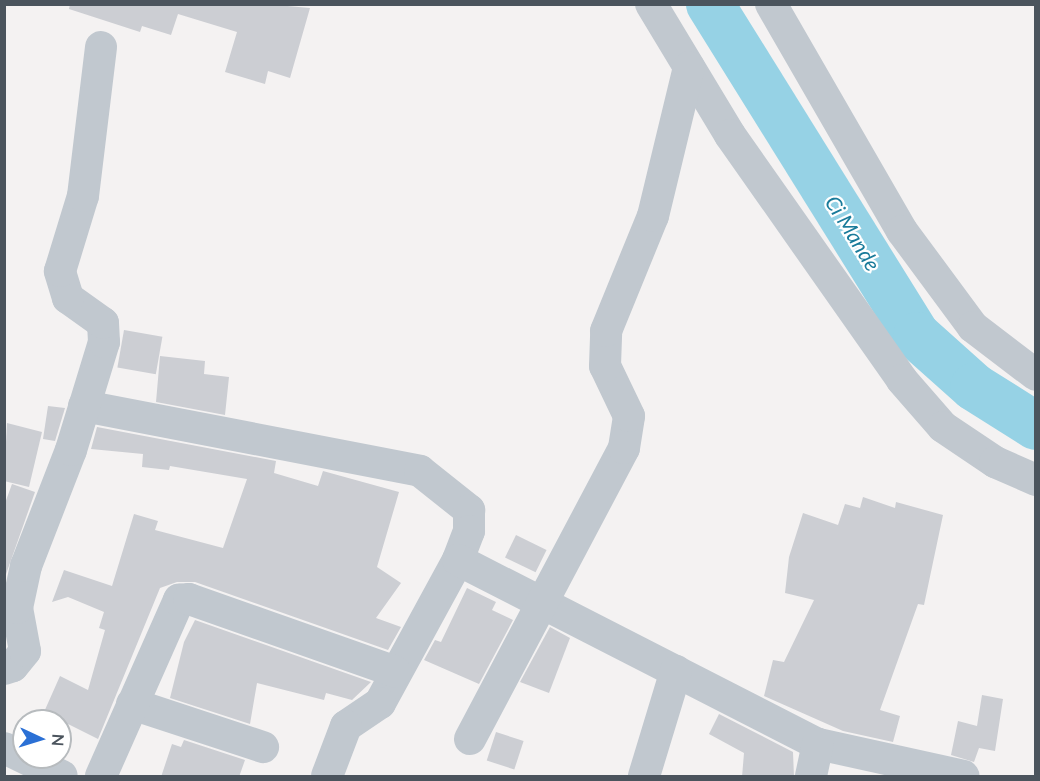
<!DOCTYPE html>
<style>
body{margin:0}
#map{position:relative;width:1040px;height:781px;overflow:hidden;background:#f4f2f2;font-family:Lato,sans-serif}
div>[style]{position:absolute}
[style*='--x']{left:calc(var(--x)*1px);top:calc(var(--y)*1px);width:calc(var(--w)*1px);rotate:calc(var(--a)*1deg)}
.river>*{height:48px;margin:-24px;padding:0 24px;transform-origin:24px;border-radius:24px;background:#96d2e5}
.building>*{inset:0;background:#ccced3;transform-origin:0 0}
.minor>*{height:32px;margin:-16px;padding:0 16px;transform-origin:16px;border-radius:16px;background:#c1c8cf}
span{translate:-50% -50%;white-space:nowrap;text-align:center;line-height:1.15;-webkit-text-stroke:4.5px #fff;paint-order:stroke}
.water-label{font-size:21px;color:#1a7b9a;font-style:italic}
.frame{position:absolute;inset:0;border:6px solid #4b545d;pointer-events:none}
.north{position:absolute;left:12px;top:709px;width:60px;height:60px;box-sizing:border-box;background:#fff;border:2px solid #b7bbbe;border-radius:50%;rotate:94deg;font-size:16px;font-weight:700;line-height:24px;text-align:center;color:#4b545d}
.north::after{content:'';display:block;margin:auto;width:21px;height:27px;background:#2b70d5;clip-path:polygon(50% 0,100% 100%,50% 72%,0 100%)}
</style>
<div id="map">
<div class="river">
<i style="--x:710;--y:4;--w:391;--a:58.1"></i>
<i style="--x:917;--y:336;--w:76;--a:41.8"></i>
<i style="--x:974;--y:387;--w:73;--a:32.2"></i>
</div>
<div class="building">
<i style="clip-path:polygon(70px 4px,265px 4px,310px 8px,290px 78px,268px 71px,265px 84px,225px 72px,237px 32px,178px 14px,171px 35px,142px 26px,140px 32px,69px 9px)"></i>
<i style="left:124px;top:330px;width:39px;height:38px;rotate:10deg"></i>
<i style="clip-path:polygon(160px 356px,205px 361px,204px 374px,229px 377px,225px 415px,156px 402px)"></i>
<i style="clip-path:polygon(48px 406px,65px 408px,55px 441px,43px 439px)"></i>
<i style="clip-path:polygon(7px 423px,42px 432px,29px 487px,4px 481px)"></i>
<i style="clip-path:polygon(97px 427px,276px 461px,274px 473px,318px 486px,323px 471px,399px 492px,377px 567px,401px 583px,376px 618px,401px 627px,388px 650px,195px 582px,177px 582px,160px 588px,98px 739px,44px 712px,60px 676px,88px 690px,105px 630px,99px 628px,104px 612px,68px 597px,52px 602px,64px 570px,112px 586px,134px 514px,158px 521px,155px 530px,223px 548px,247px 479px,170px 466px,169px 470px,142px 467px,143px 454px,91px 449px)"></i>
<i style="clip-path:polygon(12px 484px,35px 492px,4px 580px,4px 506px)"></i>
<i style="clip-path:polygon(863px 497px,895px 508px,896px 502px,943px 515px,924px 605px,918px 604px,880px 710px,900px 716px,893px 742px,843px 731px,764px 696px,773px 660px,784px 662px,814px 600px,785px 593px,789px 557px,803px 513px,838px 525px,845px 504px,860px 508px)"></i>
<i style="left:516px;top:535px;width:34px;height:25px;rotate:26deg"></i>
<i style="clip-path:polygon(467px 588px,496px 602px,492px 610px,513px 620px,479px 684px,424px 660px,435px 640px,441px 642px)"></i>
<i style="clip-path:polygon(195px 620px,371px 682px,352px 700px,326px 693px,324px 700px,257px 683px,250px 724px,170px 698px,184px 642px)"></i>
<i style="clip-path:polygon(550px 627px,570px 638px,549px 693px,520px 682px)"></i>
<i style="clip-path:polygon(982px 695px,1003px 699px,995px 751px,979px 748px,974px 762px,951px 755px,958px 721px,977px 726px)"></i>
<i style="clip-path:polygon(719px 714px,793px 752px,794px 777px,742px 777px,744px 753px,709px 734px)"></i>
<i style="left:496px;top:732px;width:29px;height:30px;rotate:18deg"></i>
<i style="clip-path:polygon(184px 740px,245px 760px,239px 777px,161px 777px,172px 744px,181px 747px)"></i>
</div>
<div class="minor">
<i style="--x:651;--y:4;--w:153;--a:58.9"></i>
<i style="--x:730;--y:135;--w:299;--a:54.9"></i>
<i style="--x:902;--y:380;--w:62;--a:48.9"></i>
<i style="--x:943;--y:427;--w:63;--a:33.9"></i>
<i style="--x:995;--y:462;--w:45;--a:23.7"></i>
<i style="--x:771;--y:4;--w:262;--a:60"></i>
<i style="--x:902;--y:231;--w:119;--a:53.5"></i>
<i style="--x:973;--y:327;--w:79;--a:37.3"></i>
<i style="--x:84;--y:406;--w:342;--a:10.9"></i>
<i style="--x:420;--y:471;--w:63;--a:38.5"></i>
<i style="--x:469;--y:510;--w:21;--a:90"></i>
<i style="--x:469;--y:531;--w:31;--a:111"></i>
<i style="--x:458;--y:560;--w:163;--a:118.6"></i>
<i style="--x:380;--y:703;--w:41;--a:145.9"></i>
<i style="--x:346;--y:726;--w:53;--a:110.8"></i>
<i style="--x:458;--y:560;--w:404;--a:27.1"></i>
<i style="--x:818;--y:744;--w:149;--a:12.4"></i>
<i style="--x:4;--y:669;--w:9;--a:-18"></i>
<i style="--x:13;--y:666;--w:19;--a:-51"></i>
<i style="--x:25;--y:651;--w:44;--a:-100.5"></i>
<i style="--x:17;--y:608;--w:43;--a:-77.9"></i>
<i style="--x:26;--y:566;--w:124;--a:-68.8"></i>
<i style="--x:71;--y:450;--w:113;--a:-73"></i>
<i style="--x:104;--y:342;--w:19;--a:-93"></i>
<i style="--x:103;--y:323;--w:43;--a:-144.5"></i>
<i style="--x:68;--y:298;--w:28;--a:-107"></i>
<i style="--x:60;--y:271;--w:78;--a:-73"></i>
<i style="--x:83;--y:196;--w:150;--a:-83.1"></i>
<i style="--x:132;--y:704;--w:138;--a:18.2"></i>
<i style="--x:470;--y:739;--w:329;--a:-62.1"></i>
<i style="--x:624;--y:448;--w:32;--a:-81"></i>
<i style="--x:629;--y:416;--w:55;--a:-115.6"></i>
<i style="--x:605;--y:366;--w:35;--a:-88"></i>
<i style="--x:606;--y:331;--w:124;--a:-67.8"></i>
<i style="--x:653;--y:216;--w:153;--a:-76.4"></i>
<i style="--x:4;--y:748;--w:64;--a:25.8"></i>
<i style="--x:101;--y:776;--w:193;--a:-66.1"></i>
<i style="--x:179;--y:600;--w:10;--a:-6"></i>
<i style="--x:189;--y:599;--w:219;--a:19.4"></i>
<i style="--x:644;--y:776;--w:110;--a:-73.1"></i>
<i style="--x:811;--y:776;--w:33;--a:-78"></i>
</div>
<div class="water-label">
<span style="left:853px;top:233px;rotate:58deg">Ci Mande</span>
</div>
<div class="frame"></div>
<div class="north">N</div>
</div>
